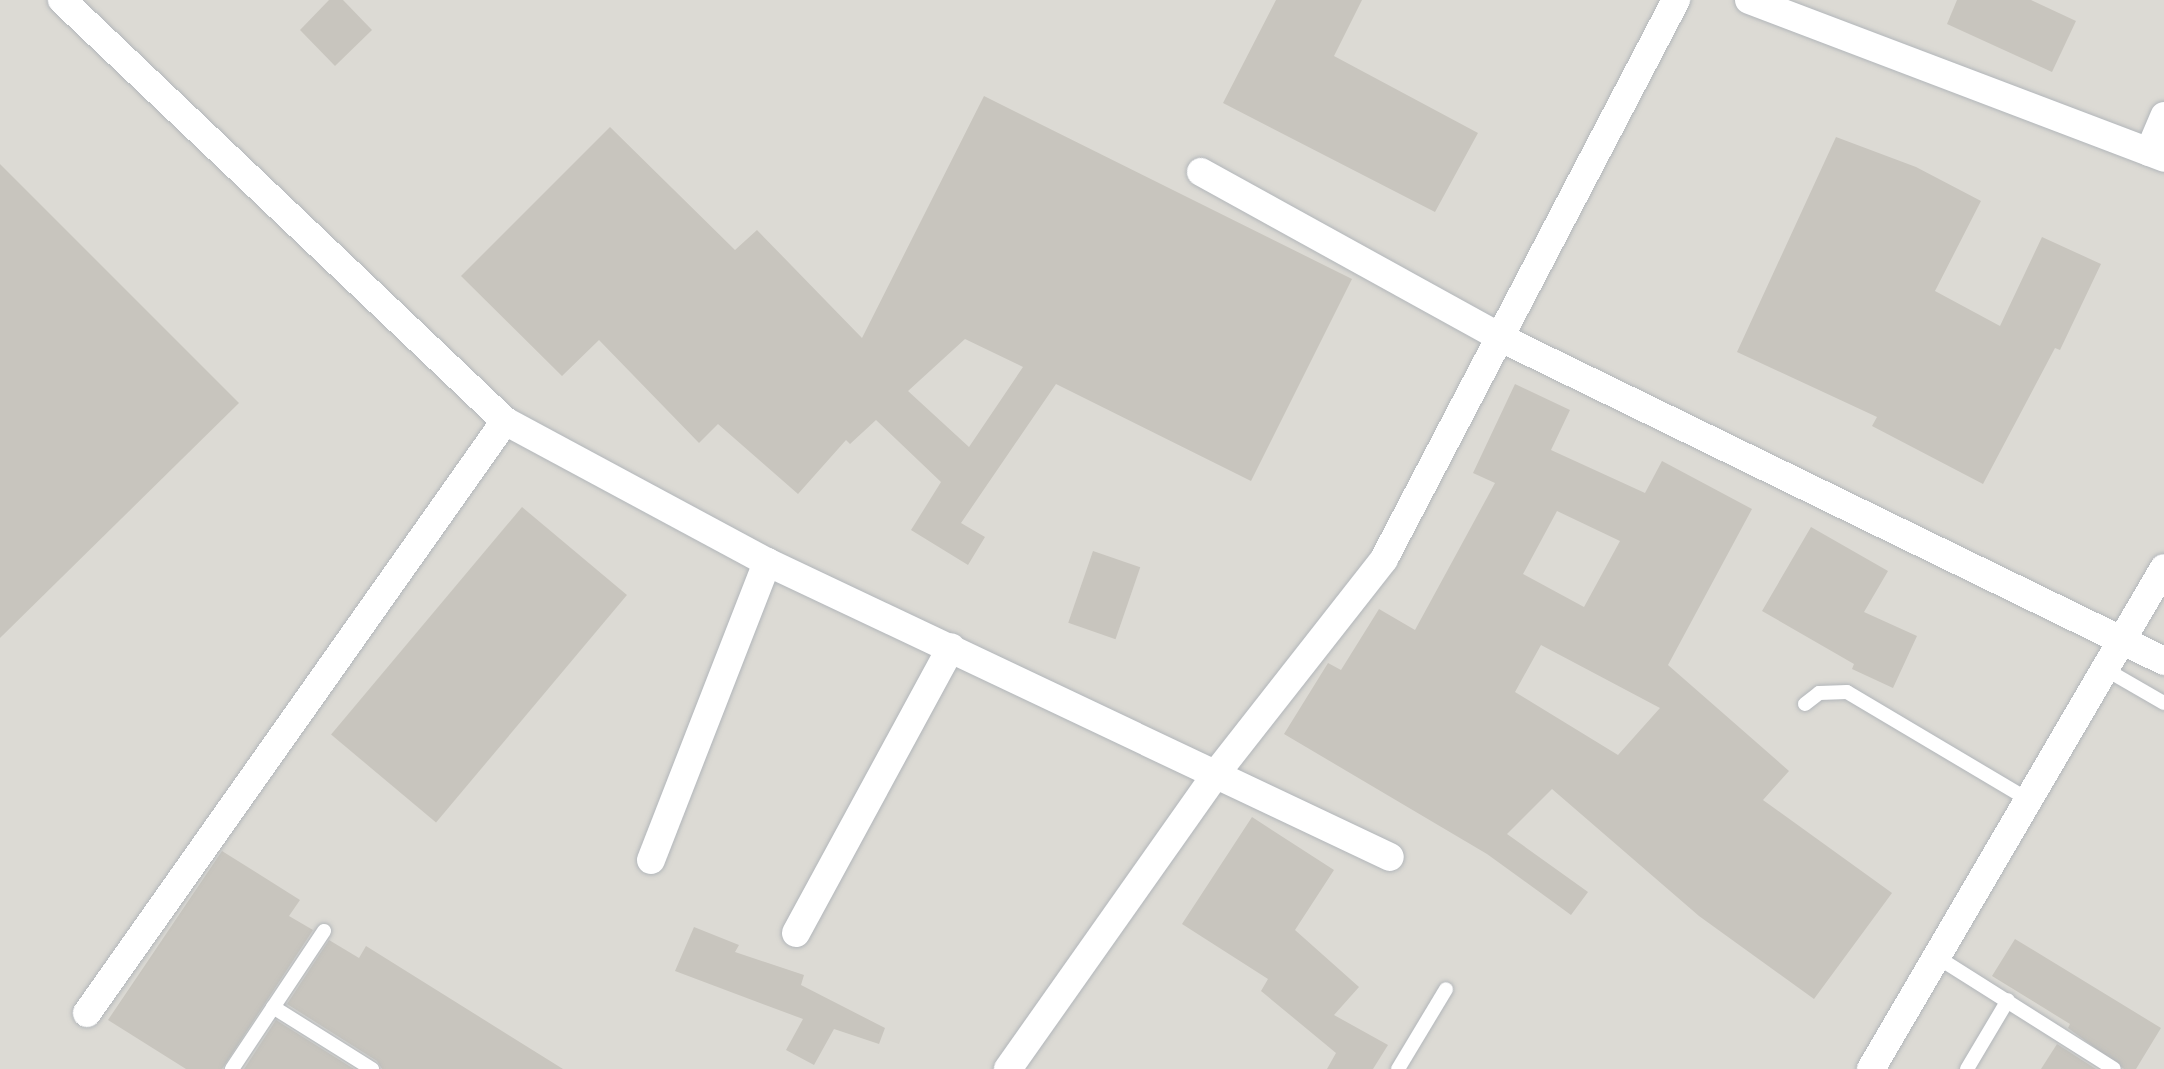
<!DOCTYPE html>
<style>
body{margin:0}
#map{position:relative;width:2164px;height:1069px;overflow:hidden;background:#ece8df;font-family:"DejaVu Sans",sans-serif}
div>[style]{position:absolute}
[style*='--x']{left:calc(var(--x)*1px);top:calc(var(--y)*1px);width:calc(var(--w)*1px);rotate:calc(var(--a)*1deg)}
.industrial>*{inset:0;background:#dcdad4;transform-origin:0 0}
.building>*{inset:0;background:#c8c5be;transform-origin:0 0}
.roads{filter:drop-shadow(0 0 2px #b2b6ba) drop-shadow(0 0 2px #b2b6ba)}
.service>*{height:14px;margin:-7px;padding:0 7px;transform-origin:7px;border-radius:7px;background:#fff}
.minor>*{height:28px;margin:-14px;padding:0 14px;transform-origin:14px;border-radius:14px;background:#fff}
span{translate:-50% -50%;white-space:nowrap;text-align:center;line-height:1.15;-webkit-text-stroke:7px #fff;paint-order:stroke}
</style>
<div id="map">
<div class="industrial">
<i style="left:0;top:0;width:2164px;height:1069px"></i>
</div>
<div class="building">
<i style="clip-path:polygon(329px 0,343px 0,372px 30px,335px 66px,300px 30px)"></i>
<i style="clip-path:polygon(1276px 0,1362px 0,1334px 56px,1478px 133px,1435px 212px,1223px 103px)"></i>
<i style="clip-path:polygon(1957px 0,2031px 0,2076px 21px,2052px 72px,1947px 24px)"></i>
<i style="clip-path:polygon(evenodd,984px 96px,1352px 279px,1251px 481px,1056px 384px,961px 523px,985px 537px,968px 565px,911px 530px,941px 482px,876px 420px,850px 444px,846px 440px,798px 494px,718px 424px,699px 443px,599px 340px,562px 376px,461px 276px,610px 127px,735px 250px,757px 230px,862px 338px,984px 96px,965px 339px,1023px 367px,969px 447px,908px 391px,965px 339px)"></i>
<i style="clip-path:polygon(1836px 137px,1916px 167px,1981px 201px,1935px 291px,2000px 326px,2042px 237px,2101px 264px,2060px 350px,2055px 348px,1983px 484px,1872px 426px,1877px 417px,1737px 352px)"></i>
<i style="clip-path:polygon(0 164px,239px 403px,0 638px)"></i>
<i style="clip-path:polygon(evenodd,1515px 384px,1570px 410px,1551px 450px,1645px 493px,1662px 461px,1752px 509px,1668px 665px,1789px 771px,1763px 800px,1892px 893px,1814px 999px,1699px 916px,1552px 789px,1507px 834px,1588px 892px,1571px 915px,1487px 854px,1284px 734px,1328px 663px,1341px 670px,1379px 609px,1415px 630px,1495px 483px,1473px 473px,1515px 384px,1557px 511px,1620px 541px,1584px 607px,1523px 574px,1557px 511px,1515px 384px,1541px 645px,1660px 708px,1618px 755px,1515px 692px,1541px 645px)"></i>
<i style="left:522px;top:507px;width:137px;height:297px;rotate:40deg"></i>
<i style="clip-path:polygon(1811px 527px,1888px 571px,1864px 612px,1917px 636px,1893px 688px,1852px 669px,1854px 664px,1762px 611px)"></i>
<i style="left:1093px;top:551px;width:50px;height:76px;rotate:19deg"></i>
<i style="clip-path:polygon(1252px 817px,1334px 870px,1295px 930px,1359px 987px,1334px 1015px,1388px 1045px,1373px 1069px,1327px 1069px,1336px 1053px,1261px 991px,1268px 979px,1182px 924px)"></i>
<i style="clip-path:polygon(222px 851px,300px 900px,289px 916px,313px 930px,222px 1069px,186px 1069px,108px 1020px)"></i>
<i style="clip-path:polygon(694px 927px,739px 945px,735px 952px,804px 975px,801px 985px,885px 1028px,879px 1044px,834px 1029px,814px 1065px,786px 1050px,803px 1019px,675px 971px)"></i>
<i style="clip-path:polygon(2015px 939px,2161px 1028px,2136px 1069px,2124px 1069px,2068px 1028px,2070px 1024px,1992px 976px)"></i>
<i style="clip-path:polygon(329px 940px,359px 958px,366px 946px,563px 1069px,382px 1069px,377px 1061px,287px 1004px)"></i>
<i style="clip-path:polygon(276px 1020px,354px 1069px,244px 1069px)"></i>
<i style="clip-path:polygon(2057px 1044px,2096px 1069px,2041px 1069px)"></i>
</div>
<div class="roads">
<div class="service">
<i style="--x:2105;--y:669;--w:68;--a:30"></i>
<i style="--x:1805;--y:704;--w:18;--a:-38"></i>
<i style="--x:1819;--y:693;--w:28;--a:-2"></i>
<i style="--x:1847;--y:692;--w:212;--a:30.7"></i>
<i style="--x:1937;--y:957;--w:209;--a:32.3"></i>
<i style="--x:273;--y:1007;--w:117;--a:32.1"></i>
<i style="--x:232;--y:1069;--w:166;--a:-56.3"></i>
<i style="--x:1398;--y:1069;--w:93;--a:-59"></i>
<i style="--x:1967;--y:1069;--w:80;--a:-59.3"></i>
</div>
<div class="minor">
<i style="--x:62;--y:0;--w:611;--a:43.54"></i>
<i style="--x:505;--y:421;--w:298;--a:28.3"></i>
<i style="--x:767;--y:562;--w:689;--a:25.34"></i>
<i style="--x:1749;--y:0;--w:444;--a:20.8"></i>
<i style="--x:2149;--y:152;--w:39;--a:-67"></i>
<i style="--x:1201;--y:172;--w:345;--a:28.9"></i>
<i style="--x:1503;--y:339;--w:735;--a:25.97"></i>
<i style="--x:651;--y:860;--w:320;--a:-68.7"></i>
<i style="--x:796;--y:933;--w:325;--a:-61.5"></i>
<i style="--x:87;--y:1013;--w:725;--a:-54.77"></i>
<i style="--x:1008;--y:1069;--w:365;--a:-54.8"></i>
<i style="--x:1218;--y:771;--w:269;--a:-51.9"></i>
<i style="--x:1384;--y:559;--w:631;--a:-62.42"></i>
<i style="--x:1871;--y:1069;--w:580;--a:-59.68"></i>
</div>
</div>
</div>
